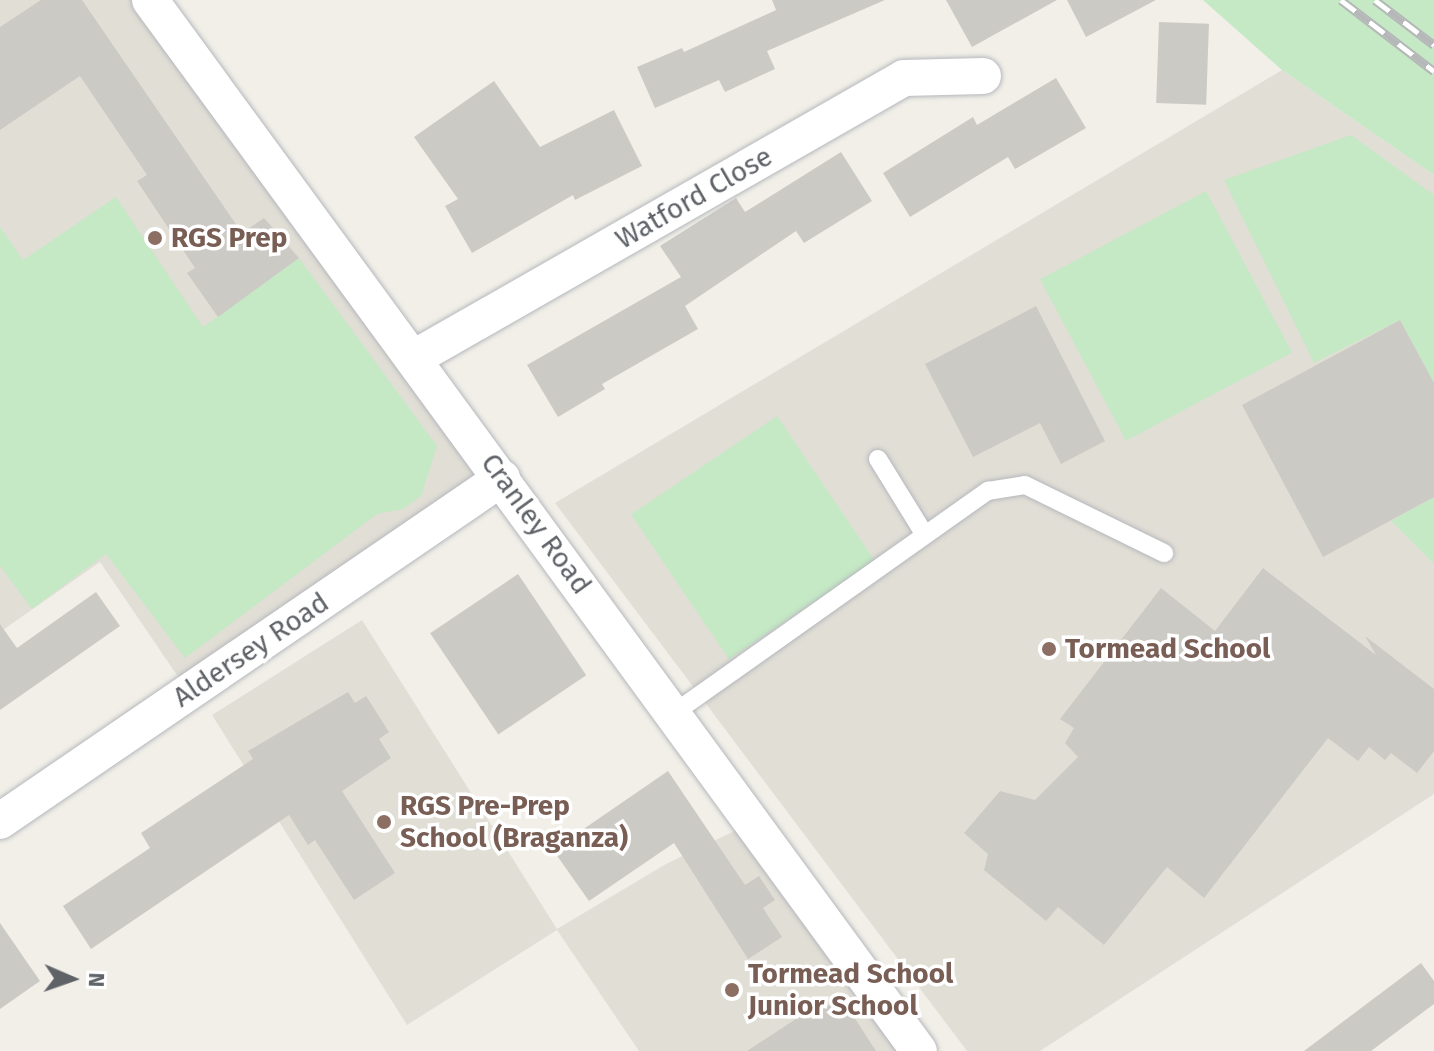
<!DOCTYPE html>
<style>
body{margin:0}
#map{position:relative;width:1434px;height:1051px;overflow:hidden;background:#f1efe8;font-family:"Fira Sans",sans-serif}
div>[style]{position:absolute}
[style*='--x']{left:calc(var(--x)*1px);top:calc(var(--y)*1px);width:calc(var(--w)*1px);rotate:calc(var(--a)*1deg)}
.education>*{inset:0;background:#e1ded6}
.green>*{inset:0;background:#c5e8c5;transform-origin:0 0}
.building>*{inset:0;background:#cccac5;transform-origin:0 0}
.roads{filter:drop-shadow(0 0 2px #b5b8bc) drop-shadow(0 0 2px #b5b8bc)}
.lane>*{height:18px;margin:-9px;padding:0 9px;transform-origin:9px;border-radius:9px;background:#fff}
.street>*{height:36px;margin:-18px;padding:0 18px;transform-origin:18px;border-radius:18px;background:#fff}
.rail>*{height:9px;margin-top:-4.5px;transform-origin:0;background:repeating-linear-gradient(90deg,#fff 0 18px,#b6b7b8 0 36px);box-sizing:border-box;border-block:2px solid #b6b7b8}
.dots>*{width:22px;height:22px;translate:-50% -50%;box-sizing:border-box;border:4px solid #fff;border-radius:50%}
span{translate:-50% -50%;white-space:nowrap;text-align:center;line-height:1.15;-webkit-text-stroke:7px #fff;paint-order:stroke}
.street-label{font-size:28px;color:#5f6368}
.education-label{font-size:28px;color:#785e54;font-weight:700}
.left{translate:0 -50%;text-align:left}
.north{position:absolute;left:32px;top:939px;width:80px;height:80px;-webkit-text-stroke:6px #fff;paint-order:stroke;rotate:92deg;font-size:22px;font-weight:700;line-height:32px;text-align:center;color:#5f6368}
.north::after{content:'';display:block;margin:auto;width:28px;height:36px;background:#5f6368;clip-path:polygon(50% 0,100% 100%,50% 72%,0 100%)}
</style>
<div id="map">
<div class="education">
<i style="clip-path:polygon(0 0,136px 0,486px 476px,181px 681px,100px 562px,0 632px)"></i>
<i style="clip-path:polygon(1282px 70px,1434px 175px,1434px 794px,1040px 1051px,967px 1051px,555px 503px)"></i>
<i style="clip-path:polygon(362px 620px,557px 929px,666px 864px,749px 824px,909px 1051px,639px 1051px,557px 930px,407px 1025px,212px 715px)"></i>
</div>
<div class="green">
<i style="clip-path:polygon(1203px 0,1434px 0,1434px 175px,1282px 70px)"></i>
<i style="clip-path:polygon(1351px 135px,1434px 195px,1434px 383px,1400px 320px,1314px 363px,1224px 180px)"></i>
<i style="left:1206px;top:191px;width:183px;height:188px;rotate:62deg"></i>
<i style="clip-path:polygon(116px 197px,203px 327px,299px 258px,437px 446px,421px 496px,403px 509px,377px 514px,185px 658px,106px 554px,32px 609px,0 566px,0 227px,23px 260px)"></i>
<i style="left:777px;top:416px;width:175px;height:176px;rotate:56deg"></i>
<i style="clip-path:polygon(1434px 497px,1434px 564px,1391px 521px)"></i>
</div>
<div class="building">
<i style="clip-path:polygon(41px 0,82px 0,242px 233px,264px 218px,299px 258px,218px 317px,187px 273px,195px 268px,137px 181px,147px 175px,80px 76px,0 130px,0 27px)"></i>
<i style="clip-path:polygon(772px 0,885px 0,767px 51px,775px 69px,725px 92px,719px 80px,655px 108px,637px 67px,682px 48px,684px 52px,776px 10px)"></i>
<i style="clip-path:polygon(946px 0,1057px 0,972px 47px)"></i>
<i style="clip-path:polygon(1067px 0,1156px 0,1086px 37px)"></i>
<i style="left:1159px;top:22px;width:50px;height:81px;rotate:2deg"></i>
<i style="clip-path:polygon(1056px 78px,1086px 128px,1015px 169px,1008px 157px,910px 217px,883px 173px,973px 117px,977px 125px)"></i>
<i style="clip-path:polygon(494px 81px,540px 147px,614px 110px,642px 166px,575px 200px,573px 195px,472px 253px,445px 206px,458px 199px,414px 137px)"></i>
<i style="clip-path:polygon(841px 152px,872px 201px,804px 243px,796px 231px,685px 306px,698px 329px,602px 384px,605px 389px,558px 417px,527px 365px,681px 277px,660px 246px,736px 198px,745px 212px)"></i>
<i style="clip-path:polygon(1036px 306px,1105px 441px,1061px 464px,1040px 423px,973px 457px,925px 364px)"></i>
<i style="clip-path:polygon(1400px 320px,1434px 383px,1434px 497px,1323px 557px,1242px 405px)"></i>
<i style="clip-path:polygon(1263px 568px,1376px 655px,1365px 636px,1434px 689px,1434px 751px,1417px 773px,1391px 753px,1385px 760px,1369px 747px,1358px 761px,1328px 738px,1204px 898px,1167px 867px,1104px 945px,1058px 907px,1046px 921px,984px 870px,988px 854px,964px 833px,1000px 791px,1035px 800px,1078px 757px,1065px 743px,1074px 728px,1060px 719px,1161px 588px,1215px 631px)"></i>
<i style="left:518px;top:574px;width:122px;height:106px;rotate:56deg"></i>
<i style="clip-path:polygon(96px 592px,120px 626px,0 710px,0 624px,17px 648px)"></i>
<i style="clip-path:polygon(348px 692px,355px 703px,366px 696px,389px 732px,379px 739px,391px 758px,342px 791px,395px 873px,354px 900px,315px 840px,308px 845px,289px 815px,91px 949px,63px 906px,150px 848px,141px 833px,253px 759px,248px 751px)"></i>
<i style="clip-path:polygon(668px 771px,745px 885px,759px 876px,775px 900px,763px 908px,782px 937px,748px 959px,674px 843px,589px 901px,553px 850px)"></i>
<i style="clip-path:polygon(0 923px,40px 981px,0 1009px)"></i>
<i style="clip-path:polygon(1421px 963px,1434px 981px,1434px 1004px,1371px 1051px,1304px 1051px)"></i>
<i style="clip-path:polygon(841px 997px,876px 1051px,747px 1051px,805px 1013px,809px 1019px)"></i>
</div>
<div class="roads">
<div class="lane">
<i style="--x:878;--y:459;--w:89;--a:58.3"></i>
<i style="--x:674;--y:713;--w:385;--a:-35.3"></i>
<i style="--x:988;--y:491;--w:37;--a:-9"></i>
<i style="--x:1025;--y:485;--w:155;--a:26.1"></i>
</div>
<div class="street">
<i style="--x:150;--y:0;--w:1302;--a:53.81"></i>
<i style="--x:414;--y:358;--w:564;--a:-29.74"></i>
<i style="--x:904;--y:78;--w:79;--a:-1.5"></i>
<i style="--x:0;--y:821;--w:608;--a:-34.34"></i>
</div>
</div>
<div class="rail">
<i style="--x:1341;--y:0;--w:117;--a:37.4"></i>
<i style="--x:1375;--y:0;--w:74;--a:37.3"></i>
</div>
<div class="dots">
<i style="left:155px;top:238px;background:#8d6e63"></i>
<i style="left:1049px;top:649px;background:#8d6e63"></i>
<i style="left:384px;top:822px;background:#8d6e63"></i>
<i style="left:732px;top:990px;background:#8d6e63"></i>
</div>
<div class="street-label">
<span style="left:694px;top:198px;rotate:-30deg">Watford Close</span>
<span style="left:536px;top:524px;rotate:54deg">Cranley Road</span>
<span style="left:251px;top:650px;rotate:-34deg">Aldersey Road</span>
</div>
<div class="education-label">
<span class="left" style="left:171px;top:238px">RGS Prep</span>
<span class="left" style="left:1065px;top:649px">Tormead School</span>
<span class="left" style="left:400px;top:822px">RGS Pre-Prep<br>School (Braganza)</span>
<span class="left" style="left:748px;top:990px">Tormead School<br>Junior School</span>
</div>
<div class="north">N</div>
</div>
